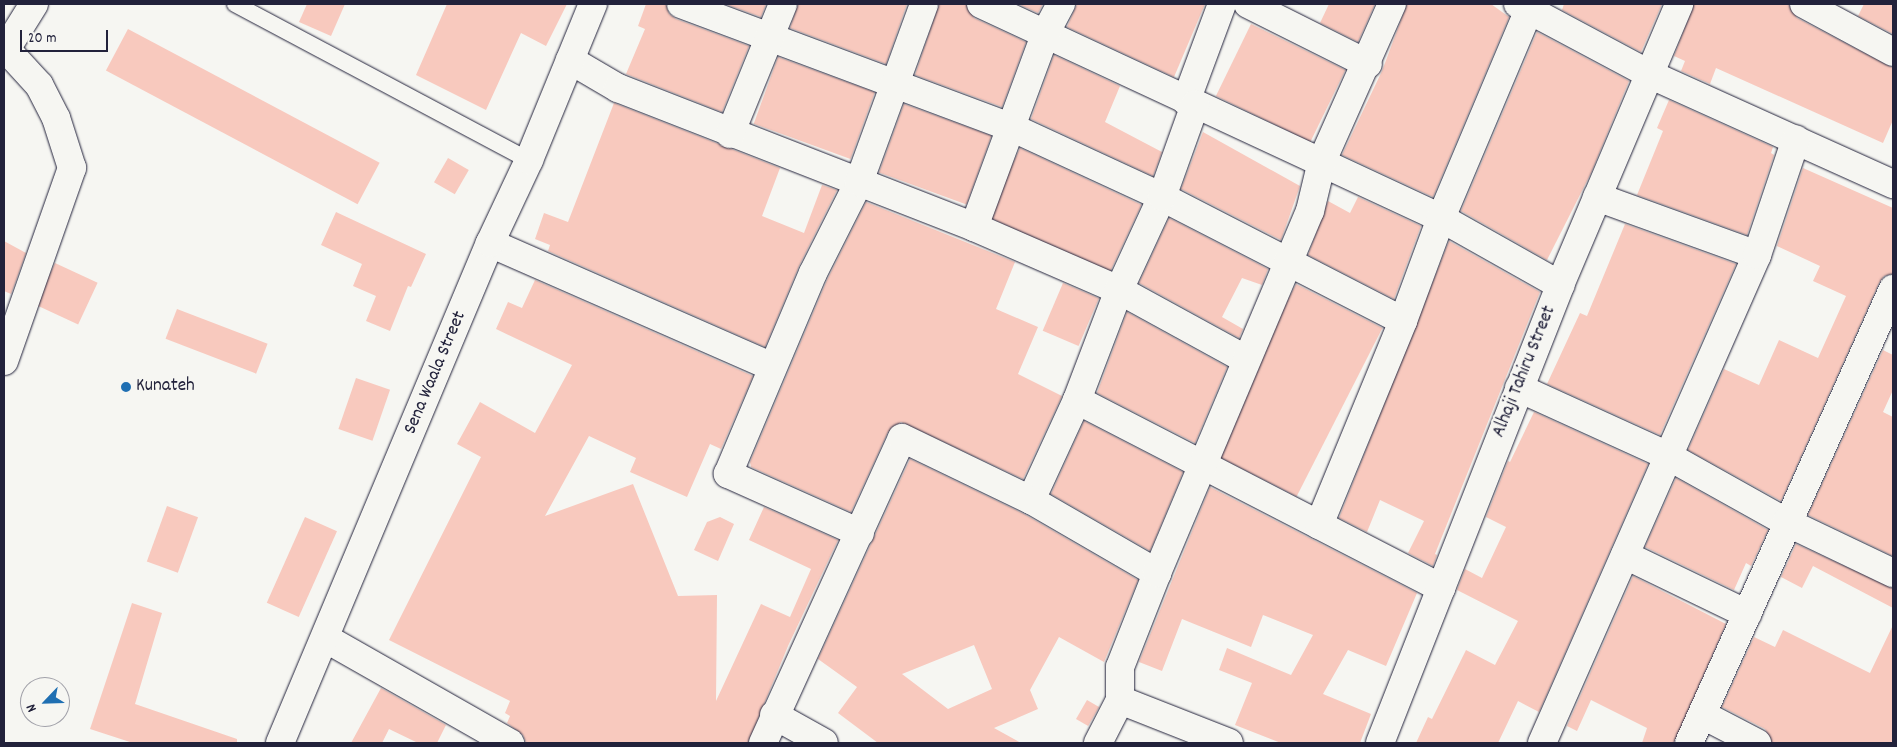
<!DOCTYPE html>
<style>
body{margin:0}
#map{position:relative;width:1897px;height:747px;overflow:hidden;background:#f6f6f2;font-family:Dekko,sans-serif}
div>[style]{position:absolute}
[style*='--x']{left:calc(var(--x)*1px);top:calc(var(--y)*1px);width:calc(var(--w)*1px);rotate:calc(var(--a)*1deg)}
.building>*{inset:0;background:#f8c9be;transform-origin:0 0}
.roads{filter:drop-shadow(0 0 1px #22223b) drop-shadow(0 0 1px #22223b)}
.lane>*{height:16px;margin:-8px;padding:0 8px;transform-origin:8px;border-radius:8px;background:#f6f6f2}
.street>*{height:28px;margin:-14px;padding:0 14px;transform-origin:14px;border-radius:14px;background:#f6f6f2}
.dots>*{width:14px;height:14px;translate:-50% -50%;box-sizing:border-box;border:2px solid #f6f6f2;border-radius:50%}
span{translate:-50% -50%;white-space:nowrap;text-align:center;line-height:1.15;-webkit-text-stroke:4.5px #f6f6f2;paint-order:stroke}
.street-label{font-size:19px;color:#22223b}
.poi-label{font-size:19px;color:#22223b}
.left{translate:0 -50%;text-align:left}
.frame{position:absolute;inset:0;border:5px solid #22223b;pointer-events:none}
.north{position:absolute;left:20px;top:677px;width:50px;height:50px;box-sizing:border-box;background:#f6f6f2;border:1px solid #a1a1a9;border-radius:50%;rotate:246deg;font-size:14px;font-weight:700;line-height:20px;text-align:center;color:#22223b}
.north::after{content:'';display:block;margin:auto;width:18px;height:22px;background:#1f6fb2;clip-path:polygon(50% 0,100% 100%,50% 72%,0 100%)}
.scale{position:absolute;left:20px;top:30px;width:88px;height:22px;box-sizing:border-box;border:2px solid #22223b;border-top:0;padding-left:6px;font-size:15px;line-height:18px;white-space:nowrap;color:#22223b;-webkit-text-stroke:4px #f6f6f2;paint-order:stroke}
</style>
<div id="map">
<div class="building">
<i style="clip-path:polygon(307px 4px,345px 4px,331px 36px,299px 22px)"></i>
<i style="clip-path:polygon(447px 4px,567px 4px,546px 46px,521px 33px,486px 110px,416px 75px)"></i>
<i style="clip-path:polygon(646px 4px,666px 4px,669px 14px,676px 19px,749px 46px,722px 112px,626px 74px,645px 29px,638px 26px)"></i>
<i style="clip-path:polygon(725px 4px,766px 4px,761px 17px)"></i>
<i style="clip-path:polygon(798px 4px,907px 4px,886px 64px,790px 28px)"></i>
<i style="clip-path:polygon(939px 4px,966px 4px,974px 18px,1026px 42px,1002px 107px,915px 75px)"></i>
<i style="clip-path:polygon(1018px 4px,1043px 4px,1038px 13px)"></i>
<i style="clip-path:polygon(1077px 4px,1205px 4px,1174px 77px,1067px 27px)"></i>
<i style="clip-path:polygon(1329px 4px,1375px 4px,1358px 42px,1320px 23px)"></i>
<i style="clip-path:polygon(1407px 4px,1491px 4px,1509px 17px,1433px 197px,1342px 155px,1382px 71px)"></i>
<i style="clip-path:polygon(1564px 4px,1662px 4px,1641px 52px,1562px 10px)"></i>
<i style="clip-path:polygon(1694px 4px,1788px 4px,1797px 18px,1893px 68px,1893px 120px,1883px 143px,1716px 68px,1710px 84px,1681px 71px,1685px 61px,1674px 56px)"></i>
<i style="clip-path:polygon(1864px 4px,1893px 4px,1893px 34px,1858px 16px)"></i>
<i style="left:1251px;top:24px;width:105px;height:80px;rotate:26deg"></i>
<i style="left:128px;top:29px;width:285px;height:47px;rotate:28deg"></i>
<i style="clip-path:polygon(1537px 32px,1629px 81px,1591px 173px,1547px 260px,1461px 211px)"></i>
<i style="clip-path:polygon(1054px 55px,1120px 86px,1105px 122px,1162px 152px,1153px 176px,1031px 119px)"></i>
<i style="left:778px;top:57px;width:103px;height:71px;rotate:20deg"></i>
<i style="clip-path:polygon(1669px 100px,1773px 147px,1771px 153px,1774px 155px,1747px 235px,1637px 195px,1663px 131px,1657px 128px)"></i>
<i style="clip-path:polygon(614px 103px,780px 168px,762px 216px,804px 233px,822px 185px,837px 190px,799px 266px,765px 347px,548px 251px,550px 245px,535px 239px,544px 213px,568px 222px)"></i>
<i style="left:904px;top:104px;width:93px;height:73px;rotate:20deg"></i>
<i style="clip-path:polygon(1203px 132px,1300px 186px,1281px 240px,1181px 189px)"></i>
<i style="left:1020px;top:148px;width:134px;height:76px;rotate:25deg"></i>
<i style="left:448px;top:158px;width:24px;height:28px;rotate:30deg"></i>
<i style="clip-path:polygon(1803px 168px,1893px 208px,1893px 274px,1884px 276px,1879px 283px,1781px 501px,1688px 450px,1724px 369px,1759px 385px,1779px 340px,1818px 358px,1846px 296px,1813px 281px,1820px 266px,1777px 246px)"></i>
<i style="clip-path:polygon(1358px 197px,1421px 226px,1394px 299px,1308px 255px,1328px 201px,1350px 213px)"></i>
<i style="clip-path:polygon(866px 202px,1015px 262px,996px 309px,1038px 327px,1018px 374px,1062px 396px,1023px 479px,901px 422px,888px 432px,851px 512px,751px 467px,750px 462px,827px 280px)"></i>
<i style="clip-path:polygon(336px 212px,426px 254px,411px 287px,408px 286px,390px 331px,366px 321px,376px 296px,353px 286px,362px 264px,321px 245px)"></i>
<i style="clip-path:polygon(1169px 218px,1268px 269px,1262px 285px,1242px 278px,1222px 317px,1243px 329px,1239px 338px,1139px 283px)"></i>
<i style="clip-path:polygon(1625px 224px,1736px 264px,1660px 435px,1547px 384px,1580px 313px,1587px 316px)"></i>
<i style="clip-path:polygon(4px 241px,26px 253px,11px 294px,4px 291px)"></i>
<i style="clip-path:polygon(1449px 241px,1540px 292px,1435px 554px,1437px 555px,1433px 566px,1408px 553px,1424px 521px,1380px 500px,1367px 532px,1339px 518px)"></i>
<i style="left:55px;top:263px;width:47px;height:46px;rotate:25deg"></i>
<i style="clip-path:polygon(535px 280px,753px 376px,721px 449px,710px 444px,687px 497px,630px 472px,636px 458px,589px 436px,545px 516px,633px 484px,678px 596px,717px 595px,716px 701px,761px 604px,790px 617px,811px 569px,749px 540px,764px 507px,838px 540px,788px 646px,748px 743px,526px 743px,523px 735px,507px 723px,510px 716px,505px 713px,510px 701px,389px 640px,481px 457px,457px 444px,480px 402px,535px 433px,572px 365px,496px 329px,508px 302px,522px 308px)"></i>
<i style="left:1063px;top:283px;width:39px;height:52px;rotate:23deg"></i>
<i style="left:1296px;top:284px;width:97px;height:189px;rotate:27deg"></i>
<i style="left:177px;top:309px;width:97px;height:32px;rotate:21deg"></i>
<i style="clip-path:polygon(1127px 312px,1227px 367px,1195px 443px,1097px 393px)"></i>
<i style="clip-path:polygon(1883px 350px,1893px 355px,1893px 390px,1883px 412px,1893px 417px,1893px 556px,1808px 515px)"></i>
<i style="left:356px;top:378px;width:36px;height:54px;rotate:19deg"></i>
<i style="clip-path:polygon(1534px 412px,1648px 464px,1539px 712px,1518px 701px,1498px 743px,1416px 743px,1428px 717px,1432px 719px,1466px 650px,1495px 665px,1518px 621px,1457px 590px,1465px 569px,1482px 578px,1506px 527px,1486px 517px,1508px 461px,1510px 462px)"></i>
<i style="clip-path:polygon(1084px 421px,1183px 472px,1150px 551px,1051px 494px)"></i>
<i style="clip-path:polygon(evenodd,910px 459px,1024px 514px,1138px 580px,1104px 662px,1059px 637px,1030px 690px,1038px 709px,994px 728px,1021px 743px,878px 743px,838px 713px,857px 687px,818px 659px,910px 459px,974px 645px,992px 689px,948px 709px,902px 674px,974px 645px)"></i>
<i style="clip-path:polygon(1676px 478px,1768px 530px,1751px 566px,1746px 563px,1734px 590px,1645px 547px)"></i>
<i style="clip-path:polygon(1210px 487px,1417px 593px,1386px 666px,1348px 650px,1323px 694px,1371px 714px,1360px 743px,1281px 743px,1235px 725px,1252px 683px,1219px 670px,1227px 648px,1291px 675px,1313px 635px,1263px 615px,1251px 647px,1182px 619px,1162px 671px,1139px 662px)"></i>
<i style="left:167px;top:506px;width:33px;height:59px;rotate:20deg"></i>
<i style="left:305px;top:517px;width:35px;height:94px;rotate:24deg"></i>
<i style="clip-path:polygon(720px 517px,734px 524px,718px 561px,694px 550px,707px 522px)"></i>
<i style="clip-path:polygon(1796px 544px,1893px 588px,1893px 608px,1813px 566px,1802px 588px,1781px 577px)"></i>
<i style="clip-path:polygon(1633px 576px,1726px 624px,1674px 743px,1642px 743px,1647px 728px,1591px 700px,1577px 731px,1567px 726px)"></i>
<i style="clip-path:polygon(132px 603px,162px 613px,135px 704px,237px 739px,237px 743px,133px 743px,90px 729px)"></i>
<i style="clip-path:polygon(1893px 625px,1893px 743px,1772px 743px,1765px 729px,1722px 707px,1754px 637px,1775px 647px,1783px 630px,1870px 673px)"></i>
<i style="clip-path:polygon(381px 688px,446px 725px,437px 743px,418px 743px,389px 729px,382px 743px,351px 743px)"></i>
<i style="left:1087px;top:700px;width:14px;height:22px;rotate:30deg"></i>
</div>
<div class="roads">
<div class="lane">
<i style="--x:235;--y:4;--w:333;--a:28"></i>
</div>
<div class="street">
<i style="--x:681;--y:4;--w:354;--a:20.5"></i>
<i style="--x:1013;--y:128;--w:164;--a:24.8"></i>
<i style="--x:1162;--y:197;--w:271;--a:27.2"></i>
<i style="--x:981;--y:4;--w:507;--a:24.95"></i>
<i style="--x:1441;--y:218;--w:137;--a:29.4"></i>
<i style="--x:1248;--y:4;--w:134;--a:26.6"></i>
<i style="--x:1518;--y:4;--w:149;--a:28.1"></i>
<i style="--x:1649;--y:74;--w:268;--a:24.3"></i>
<i style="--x:1804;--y:4;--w:101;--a:28.3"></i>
<i style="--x:570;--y:60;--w:56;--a:30.3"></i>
<i style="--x:618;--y:88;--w:382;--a:21.3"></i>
<i style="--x:974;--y:227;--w:158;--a:23.5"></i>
<i style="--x:1119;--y:290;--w:144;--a:28.7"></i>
<i style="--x:1186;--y:101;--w:103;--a:-69.6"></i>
<i style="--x:730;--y:134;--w:140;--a:-67.8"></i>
<i style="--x:1597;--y:197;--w:170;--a:19.9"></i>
<i style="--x:974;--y:227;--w:208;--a:-69.7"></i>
<i style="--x:1046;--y:32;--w:32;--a:-62"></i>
<i style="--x:490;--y:243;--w:308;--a:23.7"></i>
<i style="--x:4;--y:361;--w:205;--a:-70.6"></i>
<i style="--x:72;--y:168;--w:52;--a:-107.7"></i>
<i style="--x:56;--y:118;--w:37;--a:-117"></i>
<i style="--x:39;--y:85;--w:49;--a:-132.5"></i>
<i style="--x:6;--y:49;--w:53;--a:-58.1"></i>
<i style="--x:1519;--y:388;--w:164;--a:24.5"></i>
<i style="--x:1668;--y:456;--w:135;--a:29.2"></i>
<i style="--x:1786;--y:522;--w:119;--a:25.5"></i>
<i style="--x:1077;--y:400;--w:410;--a:27.3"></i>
<i style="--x:1031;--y:500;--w:110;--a:-65.3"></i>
<i style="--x:1077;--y:400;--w:118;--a:-69.1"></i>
<i style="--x:1119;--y:290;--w:102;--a:-65.2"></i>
<i style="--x:1162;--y:197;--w:98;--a:-70.3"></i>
<i style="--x:1319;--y:525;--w:221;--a:-67.6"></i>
<i style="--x:1403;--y:321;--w:110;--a:-69.7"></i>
<i style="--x:1441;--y:218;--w:226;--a:-67.1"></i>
<i style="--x:860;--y:533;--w:145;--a:-155.9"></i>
<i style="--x:728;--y:474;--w:218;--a:-67.1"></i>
<i style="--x:813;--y:273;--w:102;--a:-63.2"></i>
<i style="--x:859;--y:182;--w:189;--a:-69.9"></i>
<i style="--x:1625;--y:555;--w:136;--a:25.8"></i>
<i style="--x:325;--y:638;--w:213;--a:29.6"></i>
<i style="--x:1120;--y:700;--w:117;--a:21.5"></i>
<i style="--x:774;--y:715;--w:57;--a:29.2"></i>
<i style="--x:1703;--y:715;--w:61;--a:27.4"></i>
<i style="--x:280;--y:743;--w:542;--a:-67.22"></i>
<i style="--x:490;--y:243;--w:92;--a:-64.8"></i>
<i style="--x:529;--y:160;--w:169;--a:-67.7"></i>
<i style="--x:763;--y:743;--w:335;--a:-65.5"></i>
<i style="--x:902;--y:438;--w:143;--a:25.7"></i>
<i style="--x:1031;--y:500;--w:146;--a:30.1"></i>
<i style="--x:1098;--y:743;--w:48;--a:-62.9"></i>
<i style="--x:1120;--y:700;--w:33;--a:-90"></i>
<i style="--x:1120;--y:667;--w:101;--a:-68.5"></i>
<i style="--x:1157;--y:573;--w:393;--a:-67.1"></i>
<i style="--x:1310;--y:211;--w:51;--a:-76.5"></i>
<i style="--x:1322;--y:161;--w:172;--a:-66"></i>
<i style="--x:1380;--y:743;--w:492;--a:-68.5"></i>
<i style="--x:1560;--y:285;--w:305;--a:-67"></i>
<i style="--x:1542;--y:743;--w:533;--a:-66.22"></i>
<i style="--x:1757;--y:255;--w:122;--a:-71.4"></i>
<i style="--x:1689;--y:743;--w:498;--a:-65.8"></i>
</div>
</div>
<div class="dots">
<i style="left:126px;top:387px;background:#1f6fb2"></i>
</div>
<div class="street-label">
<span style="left:1525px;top:372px;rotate:-68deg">Alhaji Tahiru Street</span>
<span style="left:436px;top:373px;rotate:-67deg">Sena Waala Street</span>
</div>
<div class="poi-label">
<span class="left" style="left:136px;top:387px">Kunateh</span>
</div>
<div class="frame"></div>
<div class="north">N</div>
<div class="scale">20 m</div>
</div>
